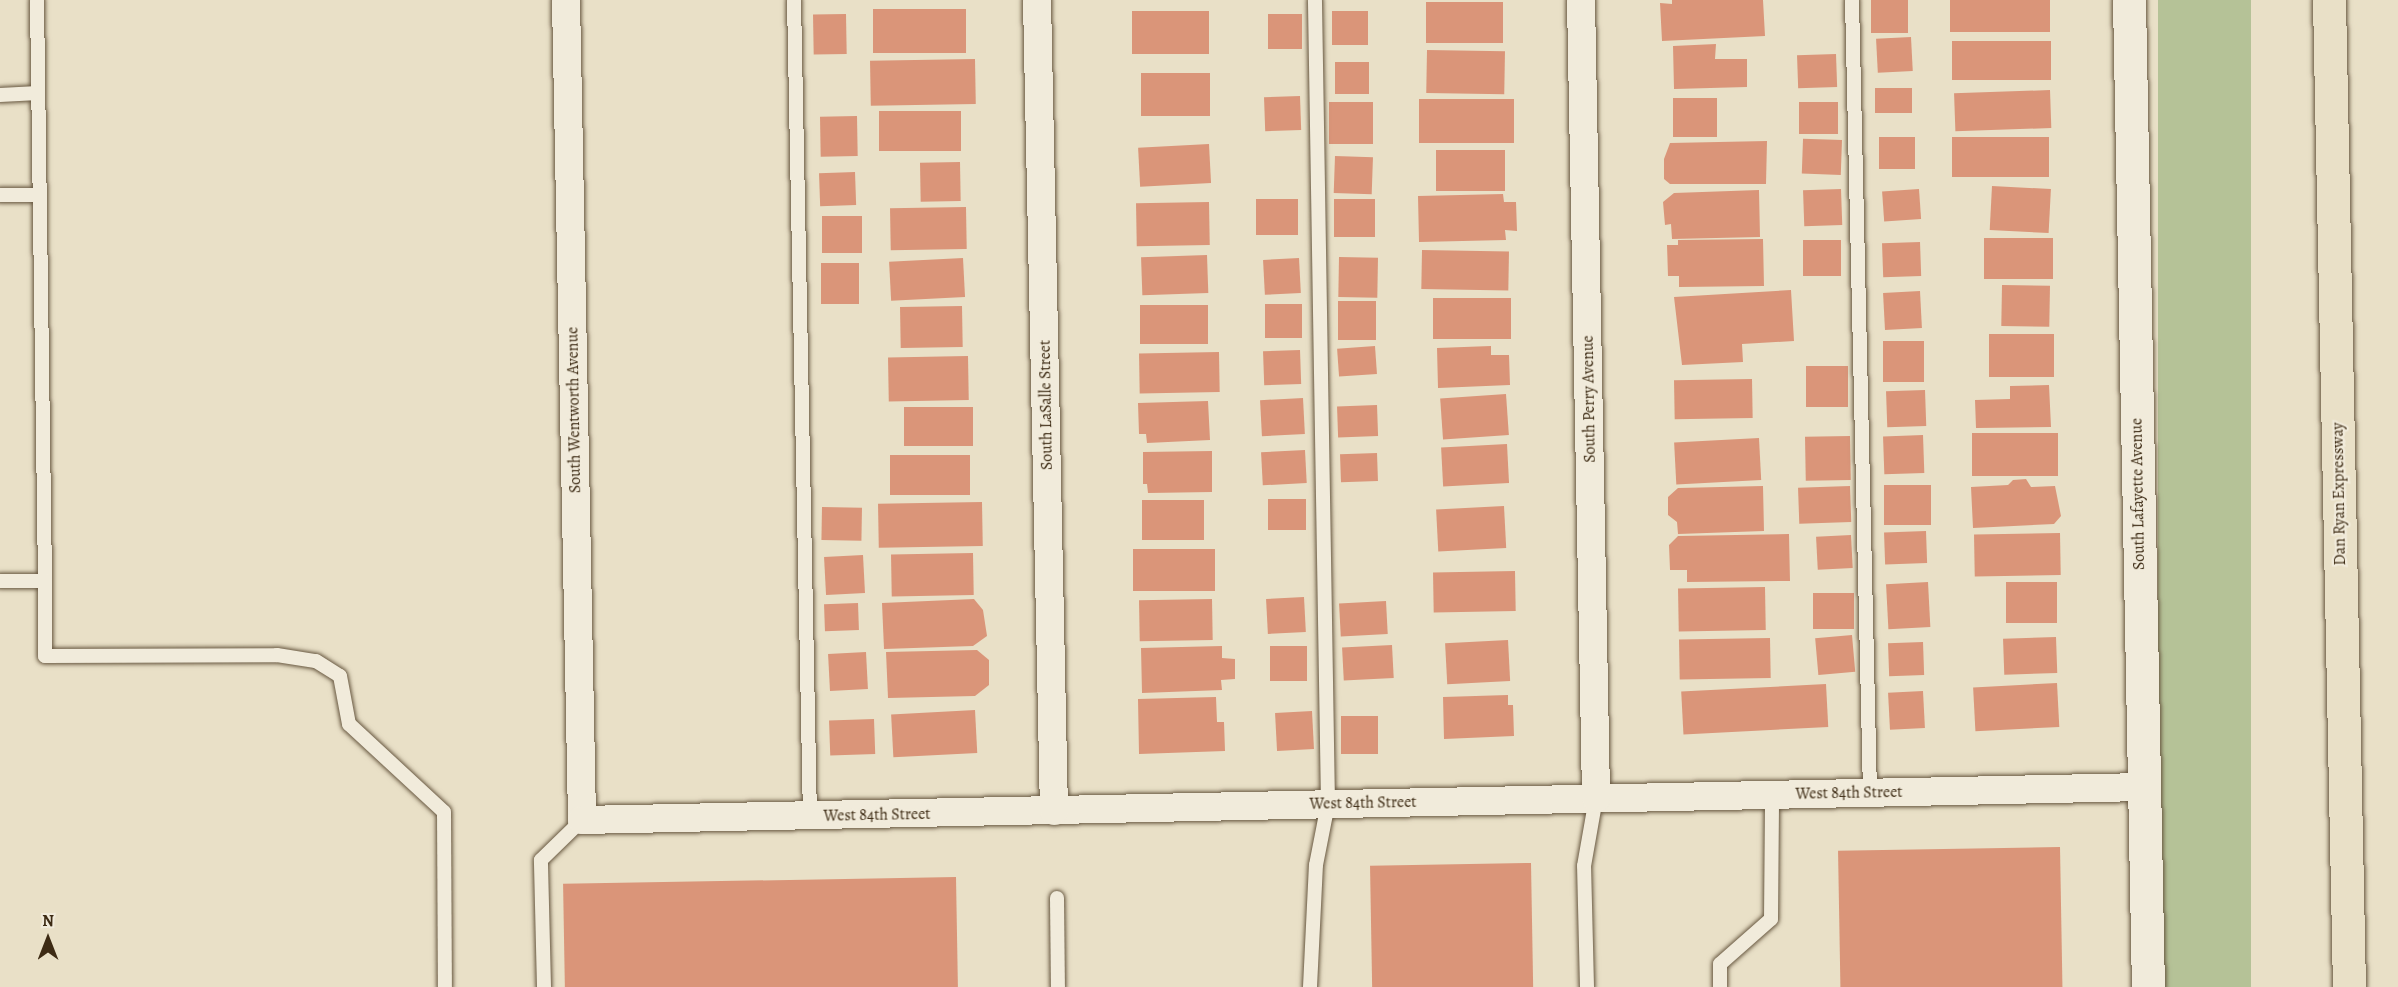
<!DOCTYPE html>
<style>
body{margin:0}
#map{position:relative;width:2398px;height:987px;overflow:hidden;background:#e9e0c7;font-family:Alegreya,serif}
div>[style]{position:absolute}
[style*='--x']{left:calc(var(--x)*1px);top:calc(var(--y)*1px);width:calc(var(--w)*1px);rotate:calc(var(--a)*1deg)}
.green>*{inset:0;background:#b5c297;transform-origin:0 0}
.building>*{inset:0;background:#da9579;transform-origin:0 0}
.roads{filter:drop-shadow(0 0 2px #685841) drop-shadow(0 0 2px #685841)}
.lane>*{height:14px;margin:-7px;padding:0 7px;transform-origin:7px;border-radius:7px;background:#f1ebdb}
.street>*{height:28px;margin:-14px;padding:0 14px;transform-origin:14px;border-radius:14px;background:#f1ebdb}
.secondary>*{height:33px;margin:-16.5px;padding:0 16.5px;transform-origin:16.5px;border-radius:16.5px;background:#f1ebdb}
.highway>*{height:33px;margin:-16.5px;padding:0 16.5px;transform-origin:16.5px;border-radius:16.5px;background:#e9e0c7}
span{translate:-50% -50%;white-space:nowrap;text-align:center;line-height:1.15;-webkit-text-stroke:4.5px #f1ebdb;paint-order:stroke}
.street-label{font-size:16px;color:#3d2b14}
.north{position:absolute;left:18px;top:909px;width:60px;height:60px;-webkit-text-stroke:4px #f1ebdb;paint-order:stroke;rotate:0deg;font-size:16px;font-weight:700;line-height:24px;text-align:center;color:#3d2b14}
.north::after{content:'';display:block;margin:auto;width:21px;height:27px;background:#3d2b14;clip-path:polygon(50% 0,100% 100%,50% 72%,0 100%)}
</style>
<div id="map">
<div class="green">
<i style="left:2158px;top:0;width:93px;height:987px"></i>
</div>
<div class="building">
<i style="clip-path:polygon(1672px 0,1763px 0,1765px 36px,1662px 41px,1660px 3px,1672px 4px)"></i>
<i style="left:1871px;top:0;width:37px;height:33px"></i>
<i style="left:1950px;top:0;width:100px;height:32px"></i>
<i style="left:1426px;top:2px;width:77px;height:41px"></i>
<i style="left:966px;top:9px;width:44px;height:93px;rotate:90deg"></i>
<i style="left:1132px;top:11px;width:77px;height:43px"></i>
<i style="left:1332px;top:11px;width:36px;height:34px"></i>
<i style="left:846px;top:14px;width:40px;height:33px;rotate:89deg"></i>
<i style="left:1268px;top:14px;width:34px;height:35px"></i>
<i style="left:1911px;top:37px;width:34px;height:35px;rotate:87deg"></i>
<i style="left:1952px;top:41px;width:99px;height:39px"></i>
<i style="clip-path:polygon(1716px 44px,1715px 59px,1747px 59px,1747px 87px,1674px 89px,1673px 46px)"></i>
<i style="left:1427px;top:50px;width:78px;height:43px;rotate:1deg"></i>
<i style="left:1836px;top:54px;width:33px;height:39px;rotate:88deg"></i>
<i style="left:975px;top:59px;width:45px;height:105px;rotate:89deg"></i>
<i style="left:1335px;top:62px;width:34px;height:32px"></i>
<i style="left:1210px;top:73px;width:43px;height:69px;rotate:90deg"></i>
<i style="left:1912px;top:88px;width:25px;height:37px;rotate:90deg"></i>
<i style="left:2050px;top:90px;width:38px;height:96px;rotate:88deg"></i>
<i style="left:1300px;top:96px;width:34px;height:36px;rotate:88deg"></i>
<i style="left:1673px;top:98px;width:44px;height:39px"></i>
<i style="left:1419px;top:99px;width:95px;height:44px"></i>
<i style="left:1329px;top:102px;width:44px;height:42px"></i>
<i style="left:1838px;top:102px;width:32px;height:39px;rotate:90deg"></i>
<i style="left:961px;top:111px;width:40px;height:82px;rotate:90deg"></i>
<i style="left:857px;top:116px;width:40px;height:37px;rotate:89deg"></i>
<i style="left:1915px;top:137px;width:32px;height:36px;rotate:90deg"></i>
<i style="left:2049px;top:137px;width:40px;height:97px;rotate:90deg"></i>
<i style="left:1842px;top:140px;width:35px;height:39px;rotate:92deg"></i>
<i style="clip-path:polygon(1767px 141px,1766px 184px,1670px 184px,1664px 179px,1664px 159px,1670px 143px)"></i>
<i style="left:1209px;top:144px;width:39px;height:71px;rotate:87deg"></i>
<i style="left:1505px;top:150px;width:41px;height:69px;rotate:90deg"></i>
<i style="left:1335px;top:156px;width:38px;height:37px;rotate:2deg"></i>
<i style="left:960px;top:162px;width:39px;height:40px;rotate:89deg"></i>
<i style="left:855px;top:172px;width:33px;height:36px;rotate:88deg"></i>
<i style="left:1992px;top:186px;width:59px;height:44px;rotate:3deg"></i>
<i style="left:1841px;top:189px;width:36px;height:38px;rotate:88deg"></i>
<i style="left:1919px;top:189px;width:30px;height:37px;rotate:86deg"></i>
<i style="clip-path:polygon(1759px 190px,1760px 237px,1672px 239px,1671px 224px,1665px 225px,1663px 202px,1674px 193px)"></i>
<i style="clip-path:polygon(1503px 194px,1504px 202px,1516px 202px,1517px 231px,1505px 230px,1506px 240px,1419px 242px,1418px 196px)"></i>
<i style="left:1256px;top:199px;width:42px;height:36px"></i>
<i style="left:1375px;top:199px;width:38px;height:41px;rotate:90deg"></i>
<i style="left:1209px;top:202px;width:43px;height:73px;rotate:89deg"></i>
<i style="left:966px;top:207px;width:42px;height:76px;rotate:89deg"></i>
<i style="left:822px;top:216px;width:40px;height:37px"></i>
<i style="left:1984px;top:238px;width:69px;height:41px"></i>
<i style="clip-path:polygon(1763px 239px,1764px 286px,1679px 287px,1679px 276px,1668px 276px,1667px 245px,1678px 245px,1678px 240px)"></i>
<i style="left:1803px;top:240px;width:38px;height:36px"></i>
<i style="left:1920px;top:242px;width:34px;height:38px;rotate:88deg"></i>
<i style="left:1422px;top:250px;width:87px;height:39px;rotate:1deg"></i>
<i style="left:1207px;top:255px;width:38px;height:66px;rotate:88deg"></i>
<i style="left:1339px;top:257px;width:39px;height:40px;rotate:1deg"></i>
<i style="left:963px;top:258px;width:39px;height:74px;rotate:87deg"></i>
<i style="left:1299px;top:258px;width:35px;height:36px;rotate:87deg"></i>
<i style="left:821px;top:263px;width:38px;height:41px"></i>
<i style="left:2002px;top:285px;width:48px;height:41px;rotate:1deg"></i>
<i style="clip-path:polygon(1791px 290px,1794px 341px,1742px 344px,1743px 362px,1682px 365px,1674px 297px)"></i>
<i style="left:1920px;top:291px;width:37px;height:37px;rotate:87deg"></i>
<i style="left:1433px;top:298px;width:78px;height:41px"></i>
<i style="left:1338px;top:301px;width:38px;height:39px"></i>
<i style="left:1265px;top:304px;width:37px;height:34px"></i>
<i style="left:1208px;top:305px;width:39px;height:68px;rotate:90deg"></i>
<i style="left:962px;top:306px;width:41px;height:62px;rotate:89deg"></i>
<i style="left:2054px;top:334px;width:43px;height:65px;rotate:90deg"></i>
<i style="left:1924px;top:341px;width:41px;height:41px;rotate:90deg"></i>
<i style="left:1375px;top:346px;width:28px;height:38px;rotate:86deg"></i>
<i style="clip-path:polygon(1491px 346px,1491px 355px,1509px 355px,1510px 385px,1438px 388px,1437px 348px)"></i>
<i style="left:1300px;top:350px;width:34px;height:37px;rotate:88deg"></i>
<i style="left:1219px;top:352px;width:40px;height:80px;rotate:89deg"></i>
<i style="left:968px;top:356px;width:44px;height:80px;rotate:89deg"></i>
<i style="left:1848px;top:366px;width:41px;height:42px;rotate:90deg"></i>
<i style="left:1752px;top:379px;width:39px;height:78px;rotate:89deg"></i>
<i style="clip-path:polygon(2049px 385px,2051px 427px,1976px 428px,1975px 400px,2010px 399px,2010px 386px)"></i>
<i style="left:1925px;top:390px;width:36px;height:39px;rotate:88deg"></i>
<i style="left:1506px;top:394px;width:41px;height:66px;rotate:86deg"></i>
<i style="left:1303px;top:398px;width:36px;height:43px;rotate:87deg"></i>
<i style="clip-path:polygon(1208px 401px,1210px 440px,1147px 443px,1146px 434px,1139px 434px,1138px 403px)"></i>
<i style="left:1377px;top:405px;width:31px;height:40px;rotate:88deg"></i>
<i style="left:973px;top:407px;width:39px;height:69px;rotate:90deg"></i>
<i style="left:2058px;top:433px;width:43px;height:86px;rotate:90deg"></i>
<i style="left:1923px;top:435px;width:38px;height:40px;rotate:88deg"></i>
<i style="left:1850px;top:436px;width:44px;height:45px;rotate:89deg"></i>
<i style="left:1759px;top:438px;width:42px;height:85px;rotate:87deg"></i>
<i style="left:1507px;top:444px;width:39px;height:66px;rotate:87deg"></i>
<i style="left:1305px;top:450px;width:33px;height:44px;rotate:87deg"></i>
<i style="clip-path:polygon(1212px 451px,1212px 492px,1148px 493px,1147px 484px,1143px 484px,1143px 452px)"></i>
<i style="left:1377px;top:453px;width:28px;height:37px;rotate:88deg"></i>
<i style="left:890px;top:455px;width:80px;height:40px"></i>
<i style="clip-path:polygon(2026px 479px,2031px 487px,2055px 486px,2061px 516px,2054px 524px,1973px 528px,1971px 487px,2008px 485px,2013px 480px)"></i>
<i style="left:1931px;top:485px;width:40px;height:47px;rotate:90deg"></i>
<i style="clip-path:polygon(1763px 486px,1764px 531px,1678px 534px,1677px 522px,1668px 515px,1668px 497px,1678px 488px)"></i>
<i style="left:1850px;top:486px;width:36px;height:52px;rotate:88deg"></i>
<i style="left:1306px;top:499px;width:31px;height:38px;rotate:90deg"></i>
<i style="left:1204px;top:500px;width:40px;height:62px;rotate:90deg"></i>
<i style="left:982px;top:502px;width:44px;height:104px;rotate:89deg"></i>
<i style="left:1504px;top:506px;width:42px;height:68px;rotate:87deg"></i>
<i style="left:822px;top:507px;width:40px;height:33px;rotate:1deg"></i>
<i style="left:1926px;top:531px;width:32px;height:42px;rotate:88deg"></i>
<i style="left:2060px;top:533px;width:42px;height:86px;rotate:89deg"></i>
<i style="clip-path:polygon(1789px 534px,1790px 581px,1687px 582px,1687px 570px,1670px 570px,1669px 545px,1678px 536px)"></i>
<i style="left:1851px;top:535px;width:33px;height:35px;rotate:87deg"></i>
<i style="left:1133px;top:549px;width:82px;height:42px"></i>
<i style="left:973px;top:553px;width:42px;height:82px;rotate:89deg"></i>
<i style="left:863px;top:555px;width:38px;height:39px;rotate:87deg"></i>
<i style="left:1515px;top:571px;width:40px;height:82px;rotate:89deg"></i>
<i style="left:1928px;top:582px;width:45px;height:42px;rotate:87deg"></i>
<i style="left:2057px;top:582px;width:41px;height:51px;rotate:90deg"></i>
<i style="left:1765px;top:587px;width:43px;height:87px;rotate:89deg"></i>
<i style="left:1813px;top:593px;width:41px;height:36px"></i>
<i style="left:1304px;top:597px;width:35px;height:38px;rotate:87deg"></i>
<i style="clip-path:polygon(974px 599px,983px 610px,987px 636px,973px 646px,884px 649px,882px 603px)"></i>
<i style="left:1212px;top:599px;width:41px;height:73px;rotate:89deg"></i>
<i style="left:1386px;top:601px;width:33px;height:47px;rotate:87deg"></i>
<i style="left:858px;top:603px;width:27px;height:34px;rotate:88deg"></i>
<i style="left:1852px;top:635px;width:37px;height:37px;rotate:85deg"></i>
<i style="left:2056px;top:637px;width:36px;height:53px;rotate:88deg"></i>
<i style="left:1770px;top:638px;width:40px;height:91px;rotate:89deg"></i>
<i style="left:1508px;top:640px;width:41px;height:63px;rotate:87deg"></i>
<i style="left:1923px;top:642px;width:33px;height:35px;rotate:88deg"></i>
<i style="left:1392px;top:645px;width:33px;height:50px;rotate:87deg"></i>
<i style="clip-path:polygon(1222px 646px,1222px 658px,1235px 659px,1235px 679px,1221px 680px,1222px 690px,1142px 693px,1141px 648px)"></i>
<i style="left:1307px;top:646px;width:35px;height:37px;rotate:90deg"></i>
<i style="clip-path:polygon(977px 650px,989px 660px,989px 685px,975px 696px,888px 698px,886px 652px)"></i>
<i style="left:866px;top:652px;width:37px;height:38px;rotate:87deg"></i>
<i style="left:2057px;top:683px;width:44px;height:84px;rotate:87deg"></i>
<i style="left:1826px;top:684px;width:43px;height:145px;rotate:87deg"></i>
<i style="left:1923px;top:691px;width:37px;height:35px;rotate:87deg"></i>
<i style="clip-path:polygon(1508px 695px,1508px 705px,1513px 705px,1514px 736px,1444px 739px,1443px 697px)"></i>
<i style="clip-path:polygon(1216px 697px,1217px 722px,1224px 722px,1225px 751px,1139px 754px,1138px 699px)"></i>
<i style="left:975px;top:710px;width:43px;height:84px;rotate:87deg"></i>
<i style="left:1312px;top:711px;width:38px;height:37px;rotate:87deg"></i>
<i style="left:1378px;top:716px;width:38px;height:37px;rotate:90deg"></i>
<i style="left:874px;top:719px;width:35px;height:45px;rotate:88deg"></i>
<i style="left:2060px;top:847px;width:140px;height:222px;rotate:89deg"></i>
<i style="left:1531px;top:863px;width:124px;height:161px;rotate:89deg"></i>
<i style="left:956px;top:877px;width:110px;height:393px;rotate:89deg"></i>
</div>
<div class="roads">
<div class="lane">
<i style="--x:37;--y:0;--w:581;--a:89.21"></i>
<i style="--x:794;--y:0;--w:816;--a:88.88"></i>
<i style="--x:1852;--y:0;--w:793;--a:88.7"></i>
<i style="--x:0;--y:95;--w:38;--a:-3"></i>
<i style="--x:0;--y:195;--w:39;--a:0"></i>
<i style="--x:0;--y:581;--w:45;--a:0"></i>
<i style="--x:45;--y:581;--w:75;--a:90"></i>
<i style="--x:45;--y:656;--w:232;--a:-0.2"></i>
<i style="--x:277;--y:655;--w:39;--a:9"></i>
<i style="--x:316;--y:661;--w:28;--a:32"></i>
<i style="--x:340;--y:676;--w:49;--a:79.4"></i>
<i style="--x:349;--y:724;--w:129;--a:42.8"></i>
<i style="--x:444;--y:812;--w:175;--a:89.7"></i>
<i style="--x:1057;--y:898;--w:89;--a:89.4"></i>
<i style="--x:544;--y:987;--w:127;--a:-91.4"></i>
<i style="--x:541;--y:860;--w:57;--a:-44.3"></i>
<i style="--x:1310;--y:987;--w:122;--a:-87.2"></i>
<i style="--x:1316;--y:865;--w:62;--a:-78.9"></i>
<i style="--x:1328;--y:804;--w:804;--a:-90.93"></i>
<i style="--x:1587;--y:987;--w:121;--a:-91.4"></i>
<i style="--x:1584;--y:866;--w:69;--a:-80"></i>
<i style="--x:1720;--y:987;--w:23;--a:-90"></i>
<i style="--x:1720;--y:964;--w:68;--a:-41.4"></i>
<i style="--x:1771;--y:919;--w:125;--a:-89.5"></i>
</div>
<div class="street">
<i style="--x:566;--y:0;--w:820;--a:88.88"></i>
<i style="--x:582;--y:820;--w:1562;--a:-1.21"></i>
<i style="--x:1037;--y:0;--w:811;--a:88.8"></i>
<i style="--x:1581;--y:0;--w:798;--a:88.92"></i>
</div>
<div class="secondary">
<i style="--x:2129;--y:0;--w:987;--a:88.9"></i>
</div>
<div class="highway">
<i style="--x:2329;--y:0;--w:987;--a:88.84"></i>
</div>
</div>
<div class="street-label">
<span style="left:1589px;top:399px;rotate:-91deg">South Perry Avenue</span>
<span style="left:1046px;top:405px;rotate:-91deg">South LaSalle Street</span>
<span style="left:574px;top:410px;rotate:-91deg">South Wentworth Avenue</span>
<span style="left:2138px;top:494px;rotate:-91deg">South Lafayette Avenue</span>
<span style="left:2339px;top:494px;rotate:-91deg">Dan Ryan Expressway</span>
<span style="left:1849px;top:793px;rotate:-1deg">West 84th Street</span>
<span style="left:1363px;top:803px;rotate:-1deg">West 84th Street</span>
<span style="left:877px;top:815px;rotate:-1deg">West 84th Street</span>
</div>
<div class="north">N</div>
</div>
